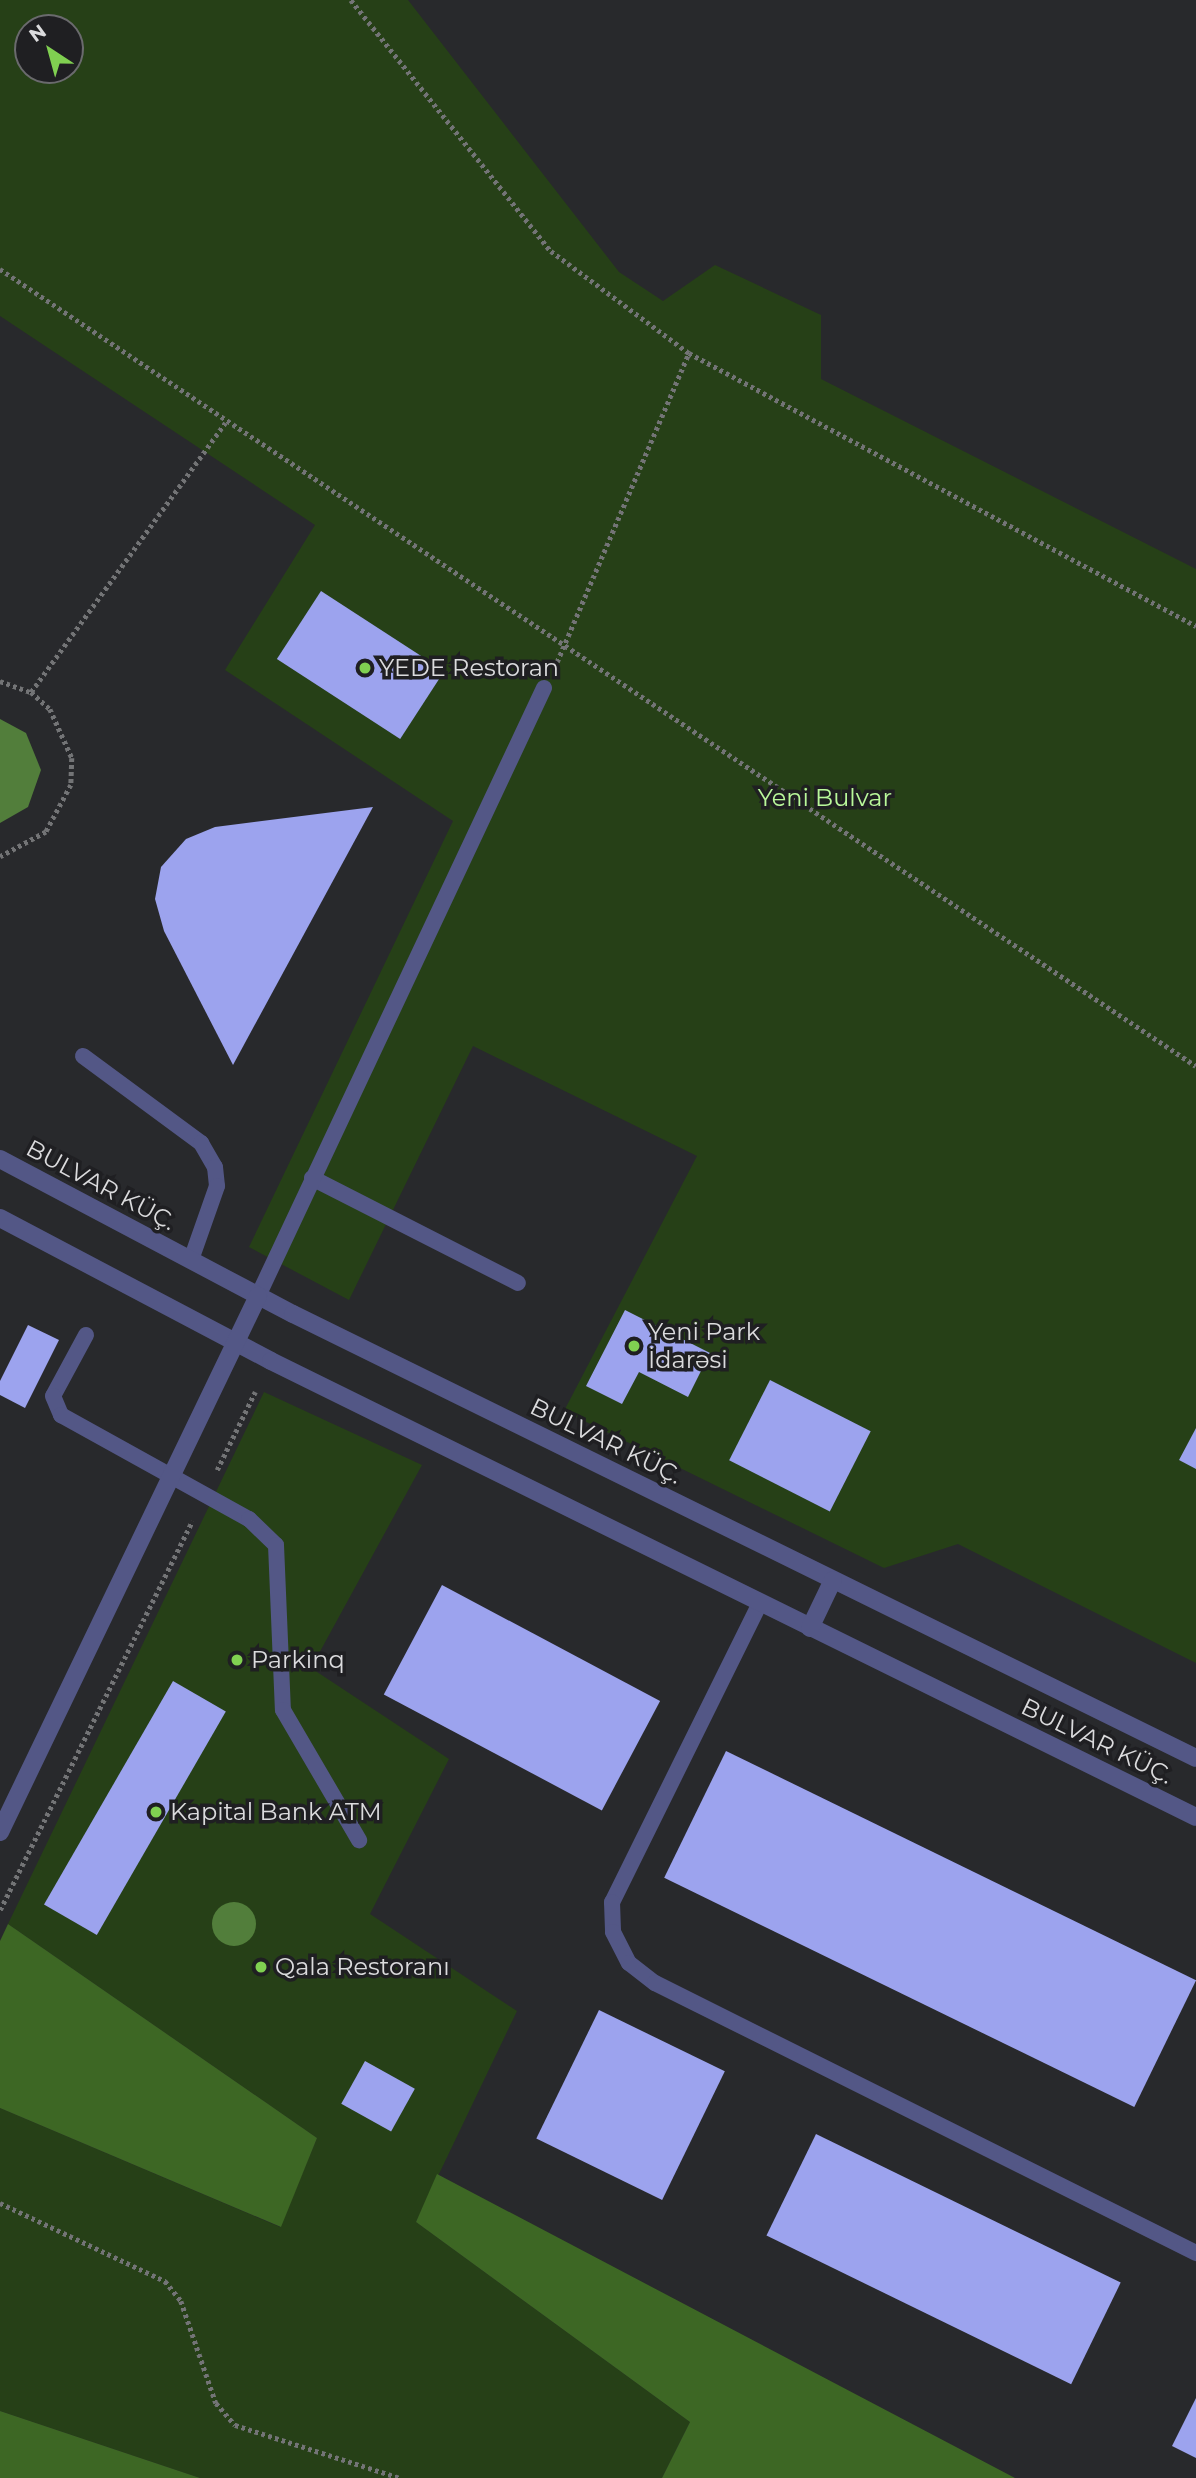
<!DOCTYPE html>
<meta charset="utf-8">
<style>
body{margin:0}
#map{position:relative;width:1196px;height:2478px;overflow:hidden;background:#28292c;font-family:Montserrat,sans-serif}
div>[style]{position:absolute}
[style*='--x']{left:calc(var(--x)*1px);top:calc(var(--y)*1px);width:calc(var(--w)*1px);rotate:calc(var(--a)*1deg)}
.green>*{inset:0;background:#264017}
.forest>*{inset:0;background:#3d6724}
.water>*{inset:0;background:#527e3b}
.round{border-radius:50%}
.building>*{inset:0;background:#9ca3ee;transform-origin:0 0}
.path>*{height:4.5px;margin-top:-2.25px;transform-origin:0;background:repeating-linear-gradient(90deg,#737476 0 3.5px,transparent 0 7px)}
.service>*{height:16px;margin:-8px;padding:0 8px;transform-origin:8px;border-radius:8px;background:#535786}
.tertiary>*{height:18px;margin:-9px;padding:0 9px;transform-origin:9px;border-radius:9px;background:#535786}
.dots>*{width:19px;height:19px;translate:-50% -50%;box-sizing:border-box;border:4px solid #1f1f22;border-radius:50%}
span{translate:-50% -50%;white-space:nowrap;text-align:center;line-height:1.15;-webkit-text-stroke:7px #1f1f22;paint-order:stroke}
.poi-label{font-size:24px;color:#dbdbdd}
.left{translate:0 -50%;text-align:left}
.park-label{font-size:24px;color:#b9f89a}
.street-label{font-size:24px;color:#dbdbdd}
.north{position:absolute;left:14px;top:14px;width:70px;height:70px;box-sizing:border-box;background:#1f1f22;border:2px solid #6a6a6d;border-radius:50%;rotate:324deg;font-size:19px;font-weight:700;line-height:28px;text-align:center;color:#dbdbdd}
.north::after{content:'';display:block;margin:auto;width:24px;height:32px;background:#80d051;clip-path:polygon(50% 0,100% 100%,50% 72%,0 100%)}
</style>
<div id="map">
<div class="green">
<i style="clip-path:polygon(evenodd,0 0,408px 0,619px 272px,663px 301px,715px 265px,821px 315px,821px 379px,1196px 569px,1196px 1663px,958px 1544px,884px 1568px,564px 1411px,697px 1156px,473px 1046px,349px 1300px,249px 1247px,453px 821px,225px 670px,315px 525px,0 316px,0 0,28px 28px,70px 28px,70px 70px,28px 70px,28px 28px)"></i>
<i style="clip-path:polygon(264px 1392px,422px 1465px,311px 1668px,449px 1759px,370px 1914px,517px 2011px,416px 2222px,690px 2422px,662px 2478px,200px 2478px,0 2411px,0 2108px,280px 2227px,317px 2138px,8px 1924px)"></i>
</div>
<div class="forest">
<i style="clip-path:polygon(8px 1924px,317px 2138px,281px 2227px,0 2108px,0 1941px)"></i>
<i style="clip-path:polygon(437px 2174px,1015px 2478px,662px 2478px,690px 2422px,416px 2222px)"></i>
<i style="clip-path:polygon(0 2411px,200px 2478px,0 2478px)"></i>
</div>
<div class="water">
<i style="clip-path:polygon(0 719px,26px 733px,41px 770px,28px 807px,0 823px)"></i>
<i class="round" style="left:212px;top:1902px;width:44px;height:44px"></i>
</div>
<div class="building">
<i style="left:321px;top:591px;width:147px;height:81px;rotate:33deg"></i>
<i style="clip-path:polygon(373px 807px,233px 1065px,164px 931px,155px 899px,161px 867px,186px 839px,215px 827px)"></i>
<i style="clip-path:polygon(625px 1310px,710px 1353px,688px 1397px,639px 1372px,622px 1404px,586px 1386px)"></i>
<i style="clip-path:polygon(28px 1325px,59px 1340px,25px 1408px,0 1395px,0 1381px)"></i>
<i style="left:770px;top:1380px;width:113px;height:90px;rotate:27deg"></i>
<i style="clip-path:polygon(1196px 1428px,1196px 1469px,1179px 1460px)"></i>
<i style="left:442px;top:1585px;width:247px;height:124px;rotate:28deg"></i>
<i style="left:173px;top:1681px;width:61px;height:258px;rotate:30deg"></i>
<i style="left:726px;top:1751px;width:523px;height:141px;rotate:26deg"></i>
<i style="left:599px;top:2010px;width:140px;height:143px;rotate:26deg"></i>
<i style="left:365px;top:2061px;width:57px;height:49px;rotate:29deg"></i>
<i style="left:816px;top:2134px;width:339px;height:113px;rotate:26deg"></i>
<i style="clip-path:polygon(1196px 2398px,1196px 2458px,1172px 2446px)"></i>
</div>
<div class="path">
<i style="--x:351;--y:0;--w:321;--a:51.5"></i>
<i style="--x:551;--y:251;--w:172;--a:36.5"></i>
<i style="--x:689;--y:353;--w:576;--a:28.3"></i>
<i style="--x:0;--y:269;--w:1437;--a:33.68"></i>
<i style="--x:557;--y:662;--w:336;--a:-66.9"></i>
<i style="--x:0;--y:681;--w:33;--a:20"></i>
<i style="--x:31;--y:692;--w:25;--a:42"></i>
<i style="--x:50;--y:709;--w:54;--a:65.8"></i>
<i style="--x:72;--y:758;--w:27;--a:92"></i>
<i style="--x:71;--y:785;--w:53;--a:118"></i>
<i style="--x:46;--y:832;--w:52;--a:151.5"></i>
<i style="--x:31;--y:692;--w:332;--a:-54.2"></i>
<i style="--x:217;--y:1470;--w:87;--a:-64"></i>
<i style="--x:0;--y:1910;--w:434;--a:-63.7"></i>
<i style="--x:0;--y:2203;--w:183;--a:25.3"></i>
<i style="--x:165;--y:2281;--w:26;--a:51"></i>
<i style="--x:181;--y:2301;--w:108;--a:71.1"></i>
<i style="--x:216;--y:2403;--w:29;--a:49"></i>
<i style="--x:235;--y:2425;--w:173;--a:17.8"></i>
</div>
<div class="service">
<i style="--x:83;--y:1056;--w:147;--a:36.4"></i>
<i style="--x:201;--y:1143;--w:28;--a:60"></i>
<i style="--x:215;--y:1167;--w:19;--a:84"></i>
<i style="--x:217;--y:1186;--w:78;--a:109.4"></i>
<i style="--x:312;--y:1178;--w:231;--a:27"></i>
<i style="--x:258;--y:1296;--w:672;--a:-64.81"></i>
<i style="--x:86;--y:1335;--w:69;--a:118.4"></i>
<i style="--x:53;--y:1396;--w:21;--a:67"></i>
<i style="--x:61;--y:1415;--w:215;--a:29"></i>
<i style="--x:249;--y:1519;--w:37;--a:44"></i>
<i style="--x:276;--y:1545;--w:165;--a:87.6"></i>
<i style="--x:283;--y:1710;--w:151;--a:59.7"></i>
<i style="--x:760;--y:1603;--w:334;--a:116.3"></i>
<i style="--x:612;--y:1902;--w:30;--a:88"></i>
<i style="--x:613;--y:1932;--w:35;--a:63"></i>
<i style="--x:629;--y:1963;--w:33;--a:38"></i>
<i style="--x:655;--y:1983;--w:605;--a:26.52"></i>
</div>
<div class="tertiary">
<i style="--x:0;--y:1159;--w:331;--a:27.9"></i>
<i style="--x:293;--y:1314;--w:1006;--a:26.18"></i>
<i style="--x:0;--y:1218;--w:306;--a:27.8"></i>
<i style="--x:271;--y:1361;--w:1031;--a:26.24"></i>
<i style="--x:810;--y:1628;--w:53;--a:-64.4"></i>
<i style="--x:0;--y:1832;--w:595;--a:-64.3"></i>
</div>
<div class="dots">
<i style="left:365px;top:668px;background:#80d051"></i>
<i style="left:634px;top:1346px;background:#80d051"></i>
<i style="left:237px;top:1660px;background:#80d051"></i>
<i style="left:156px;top:1812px;background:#80d051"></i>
<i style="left:261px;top:1967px;background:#80d051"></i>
</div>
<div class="poi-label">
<span class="left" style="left:379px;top:668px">YEDE Restoran</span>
<span class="left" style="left:648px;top:1346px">Yeni Park<br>İdarəsi</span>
<span class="left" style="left:251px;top:1660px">Parkinq</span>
<span class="left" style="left:170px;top:1812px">Kapital Bank ATM</span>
<span class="left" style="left:275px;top:1967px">Qala Restoranı</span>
</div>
<div class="park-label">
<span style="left:825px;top:798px">Yeni Bulvar</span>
</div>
<div class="street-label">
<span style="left:101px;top:1185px;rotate:28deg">BULVAR KÜÇ.</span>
<span style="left:606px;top:1441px;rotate:26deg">BULVAR KÜÇ.</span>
<span style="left:1097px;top:1741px;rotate:26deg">BULVAR KÜÇ.</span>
</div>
<div class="north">N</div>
</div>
